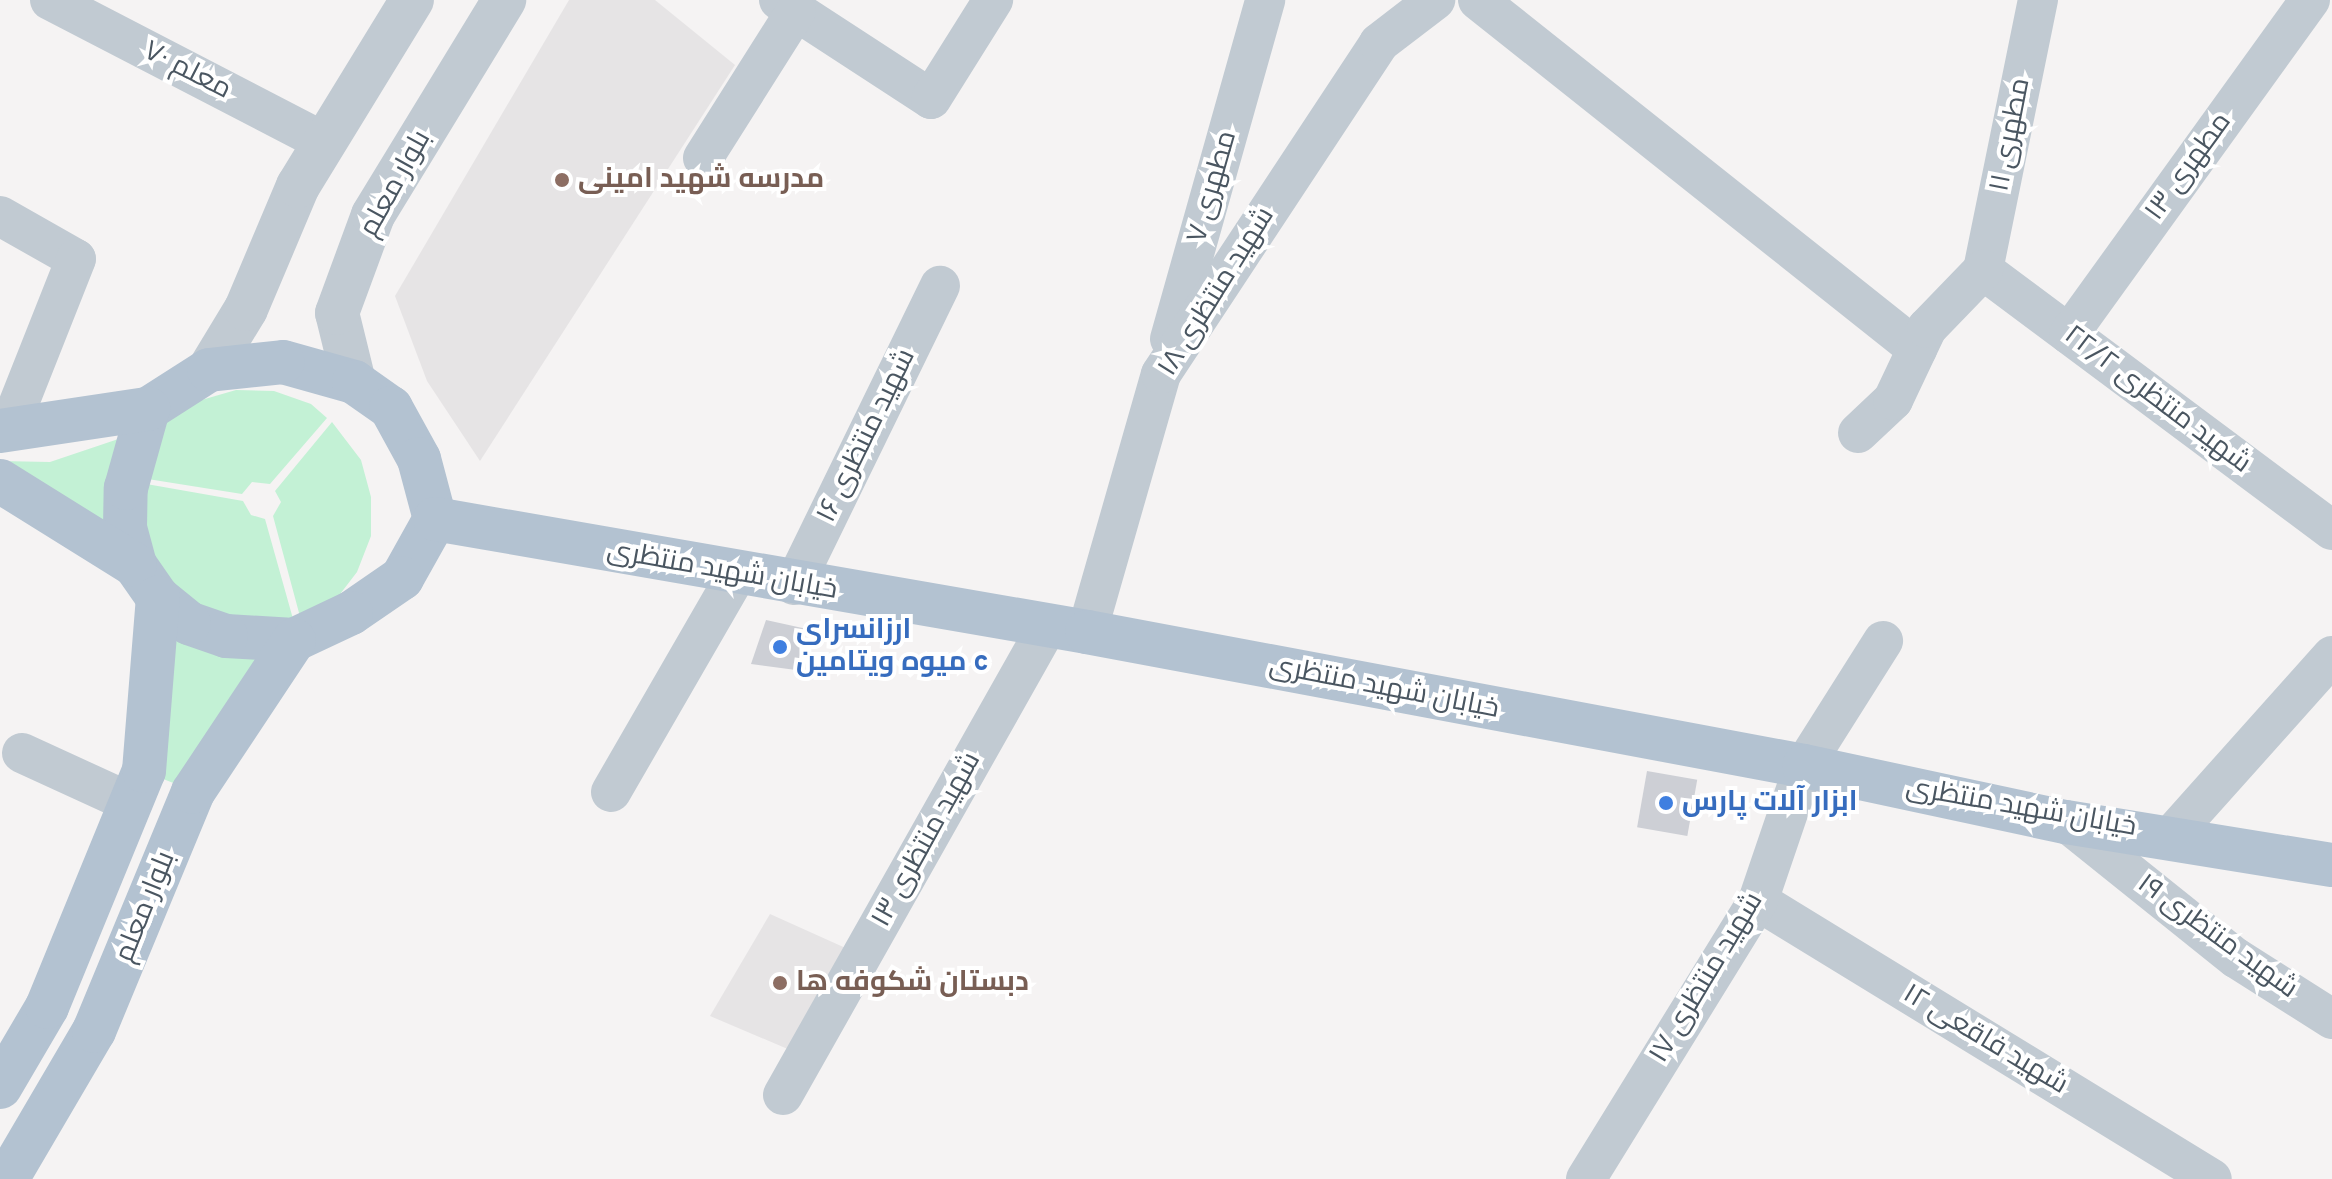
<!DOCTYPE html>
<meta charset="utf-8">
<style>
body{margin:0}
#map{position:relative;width:2332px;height:1179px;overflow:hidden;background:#f5f3f3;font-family:Overpass,Cairo,sans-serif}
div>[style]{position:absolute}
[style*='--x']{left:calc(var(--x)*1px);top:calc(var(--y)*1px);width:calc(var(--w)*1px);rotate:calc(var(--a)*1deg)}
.education>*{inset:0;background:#e6e4e5}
.green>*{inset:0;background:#c3f1d5}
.building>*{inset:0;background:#cdcfd5;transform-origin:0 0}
.minor>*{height:40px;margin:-20px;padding:0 20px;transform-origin:20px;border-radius:20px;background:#c1cad2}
.tertiary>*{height:44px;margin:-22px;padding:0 22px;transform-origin:22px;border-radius:22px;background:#c1cad2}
.primary>*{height:44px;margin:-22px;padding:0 22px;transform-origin:22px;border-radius:22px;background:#b3c2d1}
.dots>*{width:22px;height:22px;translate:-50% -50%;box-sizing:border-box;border:4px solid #fff;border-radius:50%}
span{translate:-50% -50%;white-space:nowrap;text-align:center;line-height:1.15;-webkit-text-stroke:8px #fff;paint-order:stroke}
.street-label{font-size:28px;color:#4a5661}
.education-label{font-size:28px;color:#785e54;font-weight:700}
.left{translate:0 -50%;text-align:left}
.shop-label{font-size:28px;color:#366cbe;font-weight:700}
</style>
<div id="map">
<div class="education">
<i style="clip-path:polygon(569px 0,655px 0,735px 65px,480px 461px,427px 381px,395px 296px)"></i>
<i style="clip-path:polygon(770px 914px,850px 950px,790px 1050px,710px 1016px)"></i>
</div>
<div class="green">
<i style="clip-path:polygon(236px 390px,274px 391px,311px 404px,327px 418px,270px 484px,252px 482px,242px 494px,135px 477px,165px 422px,198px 401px)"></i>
<i style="clip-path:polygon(332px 422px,361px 460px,371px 497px,371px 536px,357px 572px,334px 602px,302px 624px,273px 516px,281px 502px,275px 491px)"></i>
<i style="clip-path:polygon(154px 427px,128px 556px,0 461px,50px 462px)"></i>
<i style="clip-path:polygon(135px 482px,243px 501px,251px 515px,265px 519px,295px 626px,264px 635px,158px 595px)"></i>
<i style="clip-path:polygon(161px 605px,265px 640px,191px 790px,148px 773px)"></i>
</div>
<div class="building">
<i style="clip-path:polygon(766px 620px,807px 629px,796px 670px,751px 664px)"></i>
<i style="left:1647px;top:771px;width:51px;height:57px;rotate:10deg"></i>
</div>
<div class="minor">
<i style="--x:50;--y:0;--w:309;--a:27.4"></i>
<i style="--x:779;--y:0;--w:181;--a:33.1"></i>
<i style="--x:931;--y:99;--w:117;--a:-57.9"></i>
<i style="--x:1478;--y:0;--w:561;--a:38.48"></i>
<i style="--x:703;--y:158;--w:174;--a:-57.7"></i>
<i style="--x:0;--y:216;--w:87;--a:29.5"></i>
<i style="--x:76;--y:259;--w:185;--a:111.6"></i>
<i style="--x:1983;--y:270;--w:435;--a:36.7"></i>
<i style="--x:1983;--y:270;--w:276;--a:-78.5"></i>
<i style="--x:2069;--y:334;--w:412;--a:-54.2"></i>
<i style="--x:1170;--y:339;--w:352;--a:-74.3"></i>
<i style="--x:1858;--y:433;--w:48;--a:-43.3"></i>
<i style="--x:1893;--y:400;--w:80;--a:-64.7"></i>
<i style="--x:1927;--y:328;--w:81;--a:-46"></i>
<i style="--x:794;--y:585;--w:333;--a:-64"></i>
<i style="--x:1087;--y:632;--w:268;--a:-74"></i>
<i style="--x:1161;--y:374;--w:396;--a:-56.6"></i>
<i style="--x:1379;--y:43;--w:71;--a:-37.5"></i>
<i style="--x:22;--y:753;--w:120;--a:24.6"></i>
<i style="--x:611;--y:792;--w:252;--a:-60"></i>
<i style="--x:2066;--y:822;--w:218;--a:38.7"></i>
<i style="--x:2236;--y:958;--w:114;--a:32.4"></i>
<i style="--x:2172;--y:835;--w:240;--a:-48.2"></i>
<i style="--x:1758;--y:901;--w:532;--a:31.48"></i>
<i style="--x:783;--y:1095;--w:537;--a:-60.57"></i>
<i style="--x:1586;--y:1179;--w:327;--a:-58.3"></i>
<i style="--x:1758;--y:901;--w:143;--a:-71.2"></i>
<i style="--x:1804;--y:766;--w:148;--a:-57.7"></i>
</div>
<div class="tertiary">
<i style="--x:209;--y:370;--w:71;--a:-58.8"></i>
<i style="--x:246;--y:309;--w:134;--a:-67.1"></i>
<i style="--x:298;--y:186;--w:218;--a:-58.5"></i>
<i style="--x:354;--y:382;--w:71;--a:-103.8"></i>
<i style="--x:337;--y:313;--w:104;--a:-69.8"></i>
<i style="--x:373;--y:215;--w:252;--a:-58.6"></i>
</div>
<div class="primary">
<i style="--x:283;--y:362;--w:74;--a:15.7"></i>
<i style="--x:354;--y:382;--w:45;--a:35.1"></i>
<i style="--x:391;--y:408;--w:58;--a:61.2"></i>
<i style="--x:419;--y:459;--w:62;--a:75.1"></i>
<i style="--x:435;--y:519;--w:68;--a:119.2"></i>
<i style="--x:402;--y:578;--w:62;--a:145.5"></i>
<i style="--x:351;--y:613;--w:63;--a:154.7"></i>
<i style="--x:294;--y:640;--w:68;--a:-176.6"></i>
<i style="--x:226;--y:636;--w:39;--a:-161"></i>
<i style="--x:189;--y:623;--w:40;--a:-141"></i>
<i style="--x:158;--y:598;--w:40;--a:-124.9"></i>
<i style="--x:135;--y:565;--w:39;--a:-105"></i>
<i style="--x:125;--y:527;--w:39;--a:-89"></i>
<i style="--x:126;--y:488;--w:82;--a:-74.4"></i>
<i style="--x:148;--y:409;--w:72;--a:-32.6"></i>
<i style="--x:209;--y:370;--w:74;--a:-6.2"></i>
<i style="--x:0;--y:431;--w:150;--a:-8.5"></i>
<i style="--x:0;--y:481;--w:159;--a:31.9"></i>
<i style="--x:435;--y:519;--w:662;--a:9.83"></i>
<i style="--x:1087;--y:632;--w:729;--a:10.59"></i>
<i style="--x:1804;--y:766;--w:268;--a:12.1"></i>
<i style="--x:2066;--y:822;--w:269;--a:9.2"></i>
<i style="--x:0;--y:1087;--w:93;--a:-59.6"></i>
<i style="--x:47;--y:1007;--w:255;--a:-67.7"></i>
<i style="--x:144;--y:771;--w:174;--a:-85.4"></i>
<i style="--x:7;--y:1179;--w:172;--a:-59.6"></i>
<i style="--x:94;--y:1031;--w:259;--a:-67.5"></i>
<i style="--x:193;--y:792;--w:182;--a:-56.4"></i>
</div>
<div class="dots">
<i style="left:562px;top:180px;background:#8d6e63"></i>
<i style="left:780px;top:647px;background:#3f7fe0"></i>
<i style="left:1666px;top:803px;background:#3f7fe0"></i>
<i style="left:780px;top:983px;background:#8d6e63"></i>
</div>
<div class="street-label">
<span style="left:187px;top:71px;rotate:27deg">معلم ۷۰</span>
<span style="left:2011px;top:135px;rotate:-79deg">مطهری ۱۱</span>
<span style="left:2189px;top:167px;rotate:-54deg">مطهری ۱۳</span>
<span style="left:396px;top:184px;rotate:-61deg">بلوار معلم</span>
<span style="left:1213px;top:187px;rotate:-74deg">مطهری ۷</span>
<span style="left:1217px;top:292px;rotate:-58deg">شهید منتظری ۱۸</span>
<span style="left:2157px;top:400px;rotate:37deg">شهید منتظری ۲۲/۲</span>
<span style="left:867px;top:436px;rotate:-64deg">شهید منتظری ۱۶</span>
<span style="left:722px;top:571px;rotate:10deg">خیابان شهید منتظری</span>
<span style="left:1384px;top:688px;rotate:11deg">خیابان شهید منتظری</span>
<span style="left:2021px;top:808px;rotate:10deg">خیابان شهید منتظری</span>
<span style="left:927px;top:840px;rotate:-61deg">شهید منتظری ۱۳</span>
<span style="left:146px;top:907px;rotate:-68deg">بلوار معلم</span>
<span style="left:2217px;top:937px;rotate:36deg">شهید منتظری ۱۹</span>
<span style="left:1707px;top:978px;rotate:-59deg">شهید منتظری ۱۷</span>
<span style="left:1985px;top:1040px;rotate:31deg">شهید فاقعی ۱۲</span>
</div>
<div class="education-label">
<span class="left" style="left:578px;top:180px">مدرسه شهید امینی</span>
<span class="left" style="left:796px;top:983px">دبستان شکوفه ها</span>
</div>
<div class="shop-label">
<span class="left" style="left:796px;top:647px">ارزانسرای<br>میوه ویتامین c</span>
<span class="left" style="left:1682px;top:803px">ابزار آلات پارس</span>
</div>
</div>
